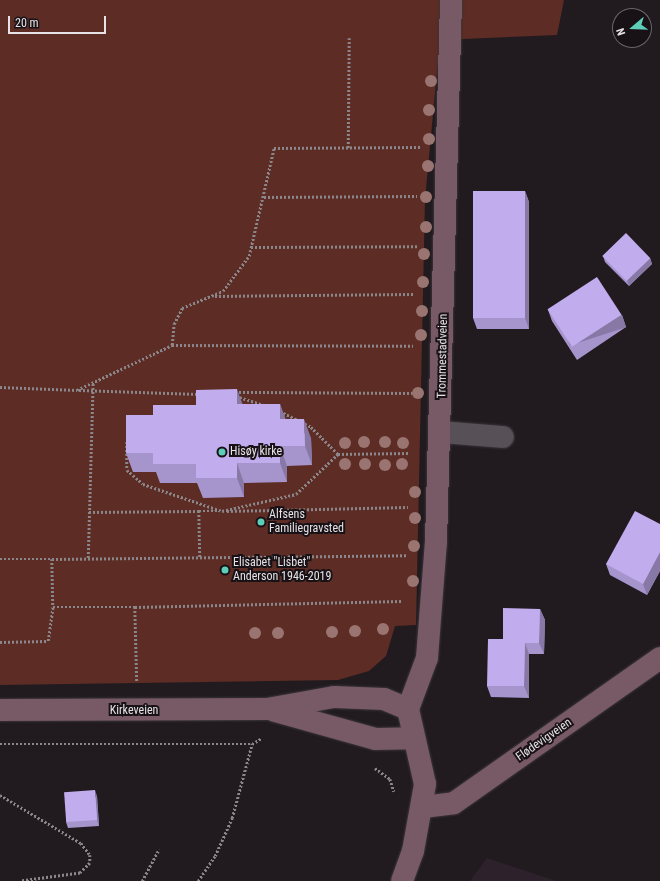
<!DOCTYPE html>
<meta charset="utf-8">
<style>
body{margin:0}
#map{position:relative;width:660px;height:881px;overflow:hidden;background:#211b20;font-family:"Roboto Condensed",sans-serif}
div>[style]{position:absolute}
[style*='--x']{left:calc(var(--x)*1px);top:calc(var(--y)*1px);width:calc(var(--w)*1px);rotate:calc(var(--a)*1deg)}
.built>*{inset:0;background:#2d222c}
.green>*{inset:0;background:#5d2c24}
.path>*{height:2.5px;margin-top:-1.25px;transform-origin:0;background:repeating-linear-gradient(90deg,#8b868a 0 2px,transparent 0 4px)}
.roads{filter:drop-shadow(0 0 1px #3b363a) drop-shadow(0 0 1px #3b363a)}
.street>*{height:22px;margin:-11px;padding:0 11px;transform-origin:11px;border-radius:11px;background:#575056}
.secondary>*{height:22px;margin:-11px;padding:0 11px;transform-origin:11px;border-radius:11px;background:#785966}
.trees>*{width:12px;height:12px;margin:-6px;border-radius:50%;background:#997470}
.wall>*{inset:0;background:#a694cc}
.shaded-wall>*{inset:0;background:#8778a6;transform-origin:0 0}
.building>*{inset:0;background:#c1aced;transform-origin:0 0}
.dots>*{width:11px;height:11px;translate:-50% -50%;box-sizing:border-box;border:2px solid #181217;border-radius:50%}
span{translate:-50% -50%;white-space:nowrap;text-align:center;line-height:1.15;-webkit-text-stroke:4px #181217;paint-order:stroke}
.street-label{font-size:12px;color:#e6e2e5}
.poi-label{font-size:12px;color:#e6e2e5}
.left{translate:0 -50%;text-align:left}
.north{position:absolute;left:612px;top:8px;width:40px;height:40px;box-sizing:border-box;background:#181217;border:1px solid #6a6569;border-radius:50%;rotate:251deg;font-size:11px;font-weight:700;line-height:16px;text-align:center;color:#e6e2e5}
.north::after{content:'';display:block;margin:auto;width:14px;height:18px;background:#5eceb8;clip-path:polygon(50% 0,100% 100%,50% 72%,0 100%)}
.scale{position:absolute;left:8px;top:16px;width:98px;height:18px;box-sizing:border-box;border:2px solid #e6e2e5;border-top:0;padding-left:5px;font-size:12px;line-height:14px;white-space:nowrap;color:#e6e2e5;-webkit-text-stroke:3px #181217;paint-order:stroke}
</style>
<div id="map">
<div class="built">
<i style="clip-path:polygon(487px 858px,556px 881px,470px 881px)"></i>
</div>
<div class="green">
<i style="clip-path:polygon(0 0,564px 0,557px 35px,440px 40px,425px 199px,416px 625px,395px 626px,386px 656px,369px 671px,338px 680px,0 685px)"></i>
</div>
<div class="path">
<i style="--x:348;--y:148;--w:110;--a:-89.5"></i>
<i style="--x:264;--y:197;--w:153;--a:-0.4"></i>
<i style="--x:251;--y:247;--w:166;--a:-0.3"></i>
<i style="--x:215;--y:296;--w:199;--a:-0.6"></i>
<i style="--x:172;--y:345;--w:241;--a:0.2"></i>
<i style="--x:0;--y:387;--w:77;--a:2.2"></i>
<i style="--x:77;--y:390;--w:105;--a:-25.3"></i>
<i style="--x:172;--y:345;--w:21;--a:-85"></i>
<i style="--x:174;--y:324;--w:18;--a:-63"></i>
<i style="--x:182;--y:308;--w:44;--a:-22.5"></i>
<i style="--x:223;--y:291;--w:44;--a:-53.4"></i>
<i style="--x:249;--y:256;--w:111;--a:-77"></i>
<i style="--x:274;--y:148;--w:146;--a:-0.4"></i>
<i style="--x:79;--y:390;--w:119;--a:1.9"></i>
<i style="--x:235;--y:392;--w:177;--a:0.3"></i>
<i style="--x:236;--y:396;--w:29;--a:18"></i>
<i style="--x:280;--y:411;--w:35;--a:27"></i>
<i style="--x:311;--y:427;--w:38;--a:45"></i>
<i style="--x:127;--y:442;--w:28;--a:90"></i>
<i style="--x:127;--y:470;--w:21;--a:41"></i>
<i style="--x:143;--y:484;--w:83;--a:18.9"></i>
<i style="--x:222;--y:511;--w:76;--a:-12.9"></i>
<i style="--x:296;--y:494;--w:58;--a:-43.6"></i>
<i style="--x:338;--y:454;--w:72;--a:-0.8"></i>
<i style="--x:199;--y:511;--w:19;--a:0"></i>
<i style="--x:227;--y:511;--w:181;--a:-1.3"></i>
<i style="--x:89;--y:512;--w:110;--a:-0.5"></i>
<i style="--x:199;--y:511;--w:46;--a:88.8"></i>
<i style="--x:88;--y:558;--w:175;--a:-88.4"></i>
<i style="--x:0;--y:559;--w:52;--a:0"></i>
<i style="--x:52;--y:559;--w:48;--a:88.8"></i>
<i style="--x:52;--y:559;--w:354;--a:-0.6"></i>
<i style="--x:135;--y:607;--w:267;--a:-1.3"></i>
<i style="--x:0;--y:642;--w:48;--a:-1.2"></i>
<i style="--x:48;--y:641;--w:34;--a:-82"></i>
<i style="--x:53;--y:607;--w:82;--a:0"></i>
<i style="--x:135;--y:607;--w:75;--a:88.5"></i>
<i style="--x:0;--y:744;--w:252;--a:0"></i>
<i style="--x:252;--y:744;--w:12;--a:-31"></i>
<i style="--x:375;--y:768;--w:19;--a:36"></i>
<i style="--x:390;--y:779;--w:13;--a:72"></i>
<i style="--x:0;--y:795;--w:94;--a:30.7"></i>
<i style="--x:81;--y:843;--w:15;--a:53"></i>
<i style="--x:90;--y:855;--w:8;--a:90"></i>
<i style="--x:90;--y:863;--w:14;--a:135"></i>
<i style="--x:80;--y:873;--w:60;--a:172.3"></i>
<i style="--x:142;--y:881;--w:36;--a:-62"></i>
<i style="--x:198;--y:881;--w:30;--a:-56"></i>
<i style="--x:215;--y:856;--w:42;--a:-65.9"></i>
<i style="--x:232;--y:818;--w:77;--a:-74.9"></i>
</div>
<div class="roads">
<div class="street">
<i style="--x:441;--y:432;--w:62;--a:4.6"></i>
</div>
<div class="secondary">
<i style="--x:408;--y:709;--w:54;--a:-69.6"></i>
<i style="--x:427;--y:658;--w:116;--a:-85.6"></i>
<i style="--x:436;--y:542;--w:542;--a:-88.41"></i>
<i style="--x:0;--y:710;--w:267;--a:-0.2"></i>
<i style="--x:267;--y:709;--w:68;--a:-10.2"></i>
<i style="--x:334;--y:697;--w:50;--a:2.3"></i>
<i style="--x:384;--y:699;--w:26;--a:23"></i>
<i style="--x:275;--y:711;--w:104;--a:15.6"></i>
<i style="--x:375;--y:739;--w:39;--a:-1"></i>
<i style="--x:423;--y:807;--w:31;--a:-7"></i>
<i style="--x:454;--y:803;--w:252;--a:-35.1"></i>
<i style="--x:402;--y:881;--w:32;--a:-70"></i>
<i style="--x:413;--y:851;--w:68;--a:-79.8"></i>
<i style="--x:425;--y:784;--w:77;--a:-102.8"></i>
</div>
</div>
<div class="trees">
<i style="left:431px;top:81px"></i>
<i style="left:429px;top:110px"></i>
<i style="left:429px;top:139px"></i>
<i style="left:428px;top:166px"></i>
<i style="left:426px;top:197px"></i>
<i style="left:426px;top:227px"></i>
<i style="left:424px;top:254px"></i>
<i style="left:423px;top:282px"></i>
<i style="left:422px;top:311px"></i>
<i style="left:421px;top:335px"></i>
<i style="left:418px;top:393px"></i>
<i style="left:364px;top:442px"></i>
<i style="left:385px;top:442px"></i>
<i style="left:345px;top:443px"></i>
<i style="left:403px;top:443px"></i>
<i style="left:345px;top:464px"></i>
<i style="left:365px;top:464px"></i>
<i style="left:402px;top:464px"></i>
<i style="left:385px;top:465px"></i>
<i style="left:415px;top:492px"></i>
<i style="left:415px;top:518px"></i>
<i style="left:414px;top:546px"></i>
<i style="left:413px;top:581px"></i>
<i style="left:383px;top:629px"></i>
<i style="left:355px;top:631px"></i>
<i style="left:332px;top:632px"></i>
<i style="left:255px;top:633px"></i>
<i style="left:278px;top:633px"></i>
</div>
<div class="wall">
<i style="clip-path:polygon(525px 191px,529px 202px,529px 329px,477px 329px,473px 318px)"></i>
<i style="clip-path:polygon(603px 256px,650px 258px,652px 264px,629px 286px,605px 262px)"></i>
<i style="clip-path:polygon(548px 310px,622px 315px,626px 327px,577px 360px,552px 321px)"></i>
<i style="clip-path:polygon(242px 404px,280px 404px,285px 419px,311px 438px,312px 465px,287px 466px,287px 482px,244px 483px,244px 497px,203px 498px,197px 483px,160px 483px,156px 472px,133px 472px,126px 453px,153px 415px)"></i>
<i style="clip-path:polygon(660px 524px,660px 571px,647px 595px,610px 575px,606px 564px)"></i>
<i style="clip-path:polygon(540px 609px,545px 620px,544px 654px,529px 654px,529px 698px,491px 697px,487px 686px,503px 639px)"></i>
<i style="clip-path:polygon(97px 796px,99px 826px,68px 828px,66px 822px)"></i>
</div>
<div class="shaded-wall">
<i style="clip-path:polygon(525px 191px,529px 202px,529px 329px,525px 318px)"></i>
<i style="clip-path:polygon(650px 258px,652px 264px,629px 286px,627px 280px)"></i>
<i style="left:622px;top:315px;width:13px;height:59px;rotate:72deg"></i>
<i style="clip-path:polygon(237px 389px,244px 408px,237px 404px)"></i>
<i style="clip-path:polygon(280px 404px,287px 423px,280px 419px)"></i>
<i style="clip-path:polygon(304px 419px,311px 438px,312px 465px,305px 446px)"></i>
<i style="clip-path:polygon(280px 446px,287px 466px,287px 482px,280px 463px)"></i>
<i style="clip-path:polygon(237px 463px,244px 483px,244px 497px,237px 478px)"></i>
<i style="clip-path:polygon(660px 552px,660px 571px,647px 595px,643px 584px)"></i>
<i style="clip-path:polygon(540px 609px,545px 620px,544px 654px,539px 643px)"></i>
<i style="clip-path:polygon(525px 643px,529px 654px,529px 698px,524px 686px)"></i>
<i style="clip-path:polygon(95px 790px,97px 796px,99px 826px,97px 820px)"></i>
</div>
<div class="building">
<i style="left:473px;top:191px;width:52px;height:127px"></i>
<i style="left:626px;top:233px;width:35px;height:33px;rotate:46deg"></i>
<i style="left:597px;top:277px;width:45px;height:59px;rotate:57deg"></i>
<i style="clip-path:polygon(237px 389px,237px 404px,280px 404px,280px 419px,304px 419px,305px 446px,280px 446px,280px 463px,237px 463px,237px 478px,196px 478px,196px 464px,153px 464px,153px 453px,126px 453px,126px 415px,153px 415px,153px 405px,196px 405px,196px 390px)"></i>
<i style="clip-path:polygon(635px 511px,660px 524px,660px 552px,643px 584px,606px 564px)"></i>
<i style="clip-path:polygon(503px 608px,540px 609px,539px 643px,525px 643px,524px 686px,487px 686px,488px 639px,503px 639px)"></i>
<i style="left:95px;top:790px;width:30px;height:31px;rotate:86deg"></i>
</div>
<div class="dots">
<i style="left:222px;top:452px;background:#5eceb8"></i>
<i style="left:261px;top:522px;background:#5eceb8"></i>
<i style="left:225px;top:570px;background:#5eceb8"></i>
</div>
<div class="street-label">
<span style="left:443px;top:356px;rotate:-89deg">Trommestadveien</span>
<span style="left:134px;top:711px">Kirkeveien</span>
<span style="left:544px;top:740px;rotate:-35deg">Flødevigveien</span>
</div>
<div class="poi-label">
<span class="left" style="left:230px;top:452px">Hisøy kirke</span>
<span class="left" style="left:269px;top:522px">Alfsens<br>Familiegravsted</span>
<span class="left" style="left:233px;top:570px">Elisabet "Lisbet"<br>Anderson 1946-2019</span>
</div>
<div class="north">N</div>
<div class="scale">20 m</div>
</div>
